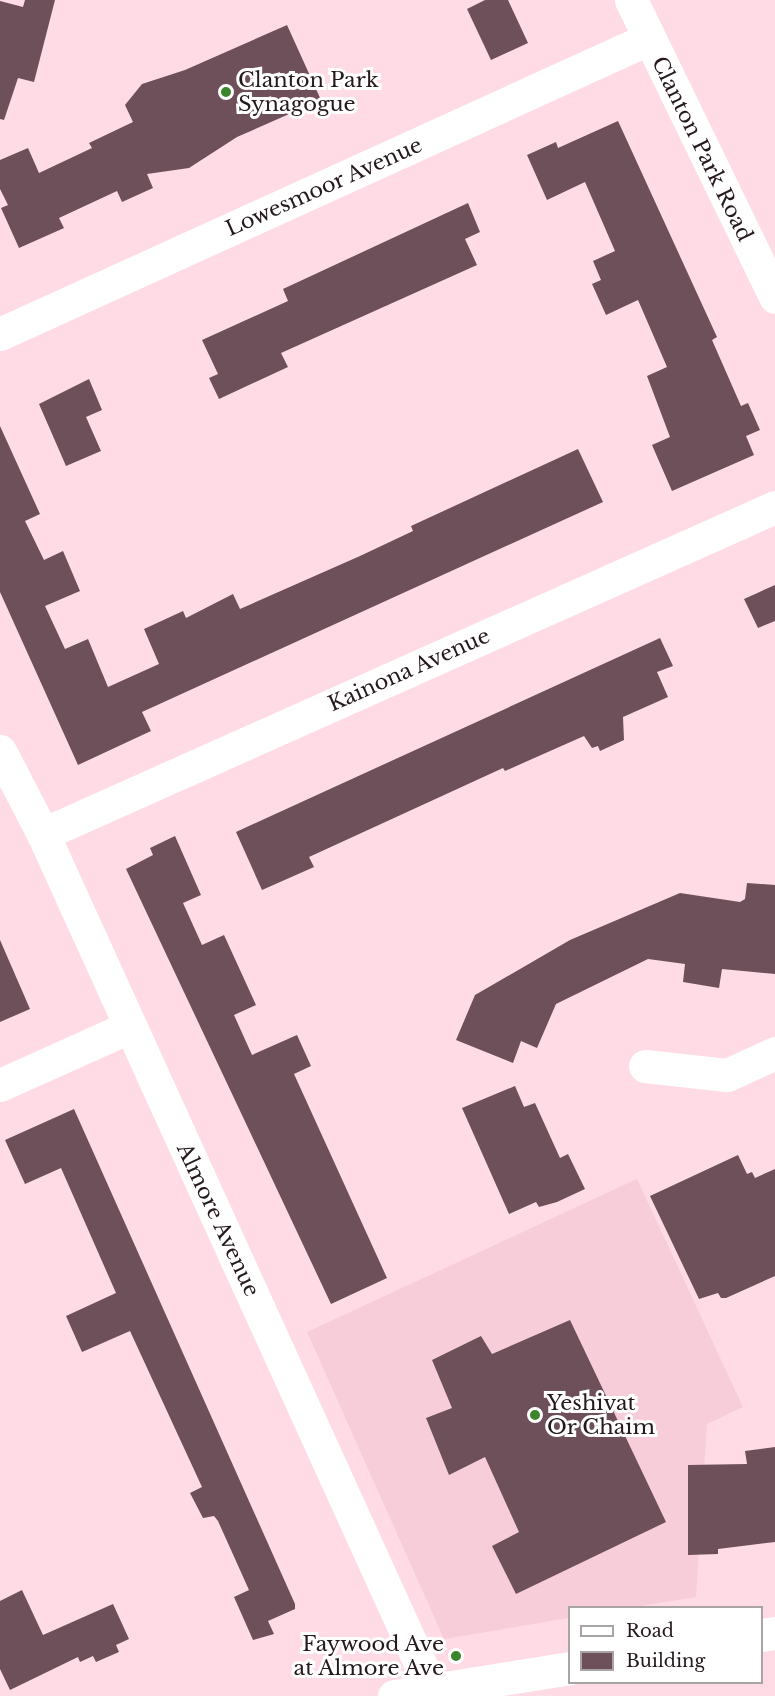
<!DOCTYPE html>
<style>
body{margin:0}
#map{position:relative;width:775px;height:1696px;overflow:hidden;background:#fedbe5;font-family:"Libre Baskerville",serif}
div>[style]{position:absolute}
[style*='--x']{left:calc(var(--x)*1px);top:calc(var(--y)*1px);width:calc(var(--w)*1px);rotate:calc(var(--a)*1deg)}
.built>*{inset:0;background:#f8cdda}
.building>*{inset:0;background:#6d5059}
.minor>*{height:33px;margin:-16.5px;padding:0 16.5px;transform-origin:16.5px;border-radius:16.5px;background:#fff}
.dots>*{width:16px;height:16px;translate:-50% -50%;box-sizing:border-box;border:3px solid #fff;border-radius:50%}
span{translate:-50% -50%;white-space:nowrap;text-align:center;line-height:1.15;-webkit-text-stroke:6px #fff;paint-order:stroke}
.poi-label{font-size:21px;color:#25191c}
.left{translate:0 -50%;text-align:left}
.right{translate:-100% -50%;text-align:right}
.street-label{font-size:21px;color:#25191c}
.legend{position:absolute;left:568px;top:1606px;width:195px;height:78px;box-sizing:border-box;background:#fff;border:2px solid #a8a3a4;margin:0;padding:8px 10px;list-style:none;font-size:18px;color:#25191c}
.legend li{display:flex;align-items:center;gap:12px;height:30px}
.legend b{width:30px;border:2px solid #a8a3a4}
</style>
<div id="map">
<div class="built">
<i style="clip-path:polygon(637px 1179px,743px 1407px,707px 1424px,696px 1597px,635px 1607px,570px 1608px,569px 1618px,444px 1639px,307px 1332px)"></i>
</div>
<div class="building">
<i style="clip-path:polygon(25px 0,55px 0,34px 82px,18px 78px,4px 120px,0 119px,0 1px,23px 7px)"></i>
<i style="clip-path:polygon(485px 0,508px 0,528px 43px,491px 60px,467px 9px)"></i>
<i style="clip-path:polygon(287px 25px,321px 100px,237px 137px,189px 168px,147px 174px,153px 188px,122px 202px,117px 191px,59px 218px,64px 228px,19px 248px,1px 208px,8px 205px,0 189px,0 160px,28px 148px,39px 173px,92px 148px,89px 143px,133px 122px,125px 105px,142px 84px,185px 70px)"></i>
<i style="clip-path:polygon(618px 121px,717px 337px,712px 340px,741px 406px,748px 403px,760px 430px,746px 436px,754px 455px,672px 491px,652px 445px,670px 437px,647px 376px,667px 367px,638px 300px,606px 315px,592px 284px,601px 280px,593px 261px,615px 251px,585px 182px,547px 200px,527px 155px,556px 142px,558px 148px)"></i>
<i style="clip-path:polygon(468px 203px,480px 232px,465px 239px,477px 265px,281px 353px,288px 367px,219px 399px,209px 378px,218px 374px,202px 340px,288px 301px,283px 289px)"></i>
<i style="clip-path:polygon(89px 379px,102px 410px,86px 417px,101px 451px,66px 466px,39px 404px)"></i>
<i style="clip-path:polygon(0 426px,40px 514px,25px 521px,44px 560px,63px 551px,80px 591px,45px 606px,65px 649px,88px 639px,108px 687px,159px 664px,144px 629px,183px 611px,186px 618px,233px 594px,240px 609px,360px 556px,413px 531px,411px 526px,578px 449px,603px 502px,142px 712px,151px 731px,78px 765px,0 592px)"></i>
<i style="clip-path:polygon(775px 585px,775px 621px,758px 628px,744px 599px)"></i>
<i style="clip-path:polygon(660px 638px,673px 666px,657px 672px,668px 697px,623px 717px,624px 740px,600px 751px,598px 746px,592px 748px,584px 736px,505px 771px,503px 768px,309px 857px,314px 867px,262px 890px,236px 832px)"></i>
<i style="clip-path:polygon(175px 836px,201px 895px,183px 903px,202px 945px,224px 935px,256px 1005px,234px 1015px,252px 1055px,297px 1035px,311px 1066px,294px 1074px,387px 1278px,331px 1304px,126px 869px,153px 855px,150px 848px)"></i>
<i style="clip-path:polygon(747px 883px,775px 885px,775px 974px,722px 969px,719px 988px,683px 982px,685px 964px,648px 959px,556px 1004px,537px 1048px,521px 1041px,513px 1063px,456px 1040px,475px 995px,570px 940px,680px 893px,740px 902px,745px 899px)"></i>
<i style="clip-path:polygon(0 940px,30px 1009px,0 1022px)"></i>
<i style="clip-path:polygon(515px 1086px,524px 1107px,535px 1103px,560px 1158px,568px 1154px,585px 1189px,557px 1202px,539px 1207px,536px 1202px,509px 1214px,462px 1108px)"></i>
<i style="clip-path:polygon(74px 1109px,295px 1604px,295px 1609px,268px 1621px,274px 1634px,253px 1640px,234px 1597px,249px 1590px,218px 1521px,214px 1516px,203px 1518px,190px 1493px,202px 1487px,130px 1331px,82px 1352px,66px 1316px,116px 1293px,61px 1168px,25px 1184px,5px 1140px)"></i>
<i style="clip-path:polygon(738px 1155px,747px 1174px,752px 1172px,755px 1178px,775px 1169px,775px 1276px,726px 1298px,721px 1298px,718px 1293px,699px 1299px,650px 1196px)"></i>
<i style="clip-path:polygon(570px 1320px,666px 1522px,516px 1594px,492px 1546px,519px 1532px,485px 1457px,449px 1475px,426px 1418px,452px 1408px,432px 1360px,481px 1336px,492px 1354px)"></i>
<i style="clip-path:polygon(775px 1447px,775px 1542px,718px 1549px,718px 1554px,688px 1555px,688px 1465px,747px 1464px,745px 1451px)"></i>
<i style="clip-path:polygon(22px 1590px,43px 1635px,113px 1604px,129px 1639px,116px 1645px,119px 1652px,96px 1662px,93px 1656px,80px 1662px,78px 1657px,10px 1690px,0 1669px,0 1601px)"></i>
</div>
<div class="minor">
<i style="--x:631;--y:0;--w:330;--a:64.1"></i>
<i style="--x:0;--y:334;--w:712;--a:-24.48"></i>
<i style="--x:0;--y:751;--w:93;--a:62.6"></i>
<i style="--x:43;--y:834;--w:947;--a:65.55"></i>
<i style="--x:43;--y:834;--w:802;--a:-24.07"></i>
<i style="--x:645;--y:1066;--w:82;--a:6.3"></i>
<i style="--x:727;--y:1075;--w:53;--a:-24.6"></i>
<i style="--x:0;--y:1085;--w:141;--a:-24.2"></i>
<i style="--x:762;--y:1635;--w:13;--a:-9"></i>
<i style="--x:394;--y:1696;--w:178;--a:-9"></i>
</div>
<div class="dots">
<i style="left:226px;top:92px;background:#3c852c"></i>
<i style="left:535px;top:1415px;background:#3c852c"></i>
<i style="left:456px;top:1656px;background:#3c852c"></i>
</div>
<div class="poi-label">
<span class="left" style="left:238px;top:92px">Clanton Park<br>Synagogue</span>
<span class="left" style="left:547px;top:1415px">Yeshivat<br>Or Chaim</span>
<span class="right" style="left:444px;top:1656px">Faywood Ave<br>at Almore Ave</span>
</div>
<div class="street-label">
<span style="left:702px;top:149px;rotate:64deg">Clanton Park Road</span>
<span style="left:324px;top:187px;rotate:-24deg">Lowesmoor Avenue</span>
<span style="left:409px;top:670px;rotate:-24deg">Kainona Avenue</span>
<span style="left:218px;top:1220px;rotate:65deg">Almore Avenue</span>
</div>
<ul class="legend">
<li><b style="height:8px;background:#fff"></b>Road</li>
<li><b style="height:16px;background:#6d5059"></b>Building</li>
</ul>
</div>
